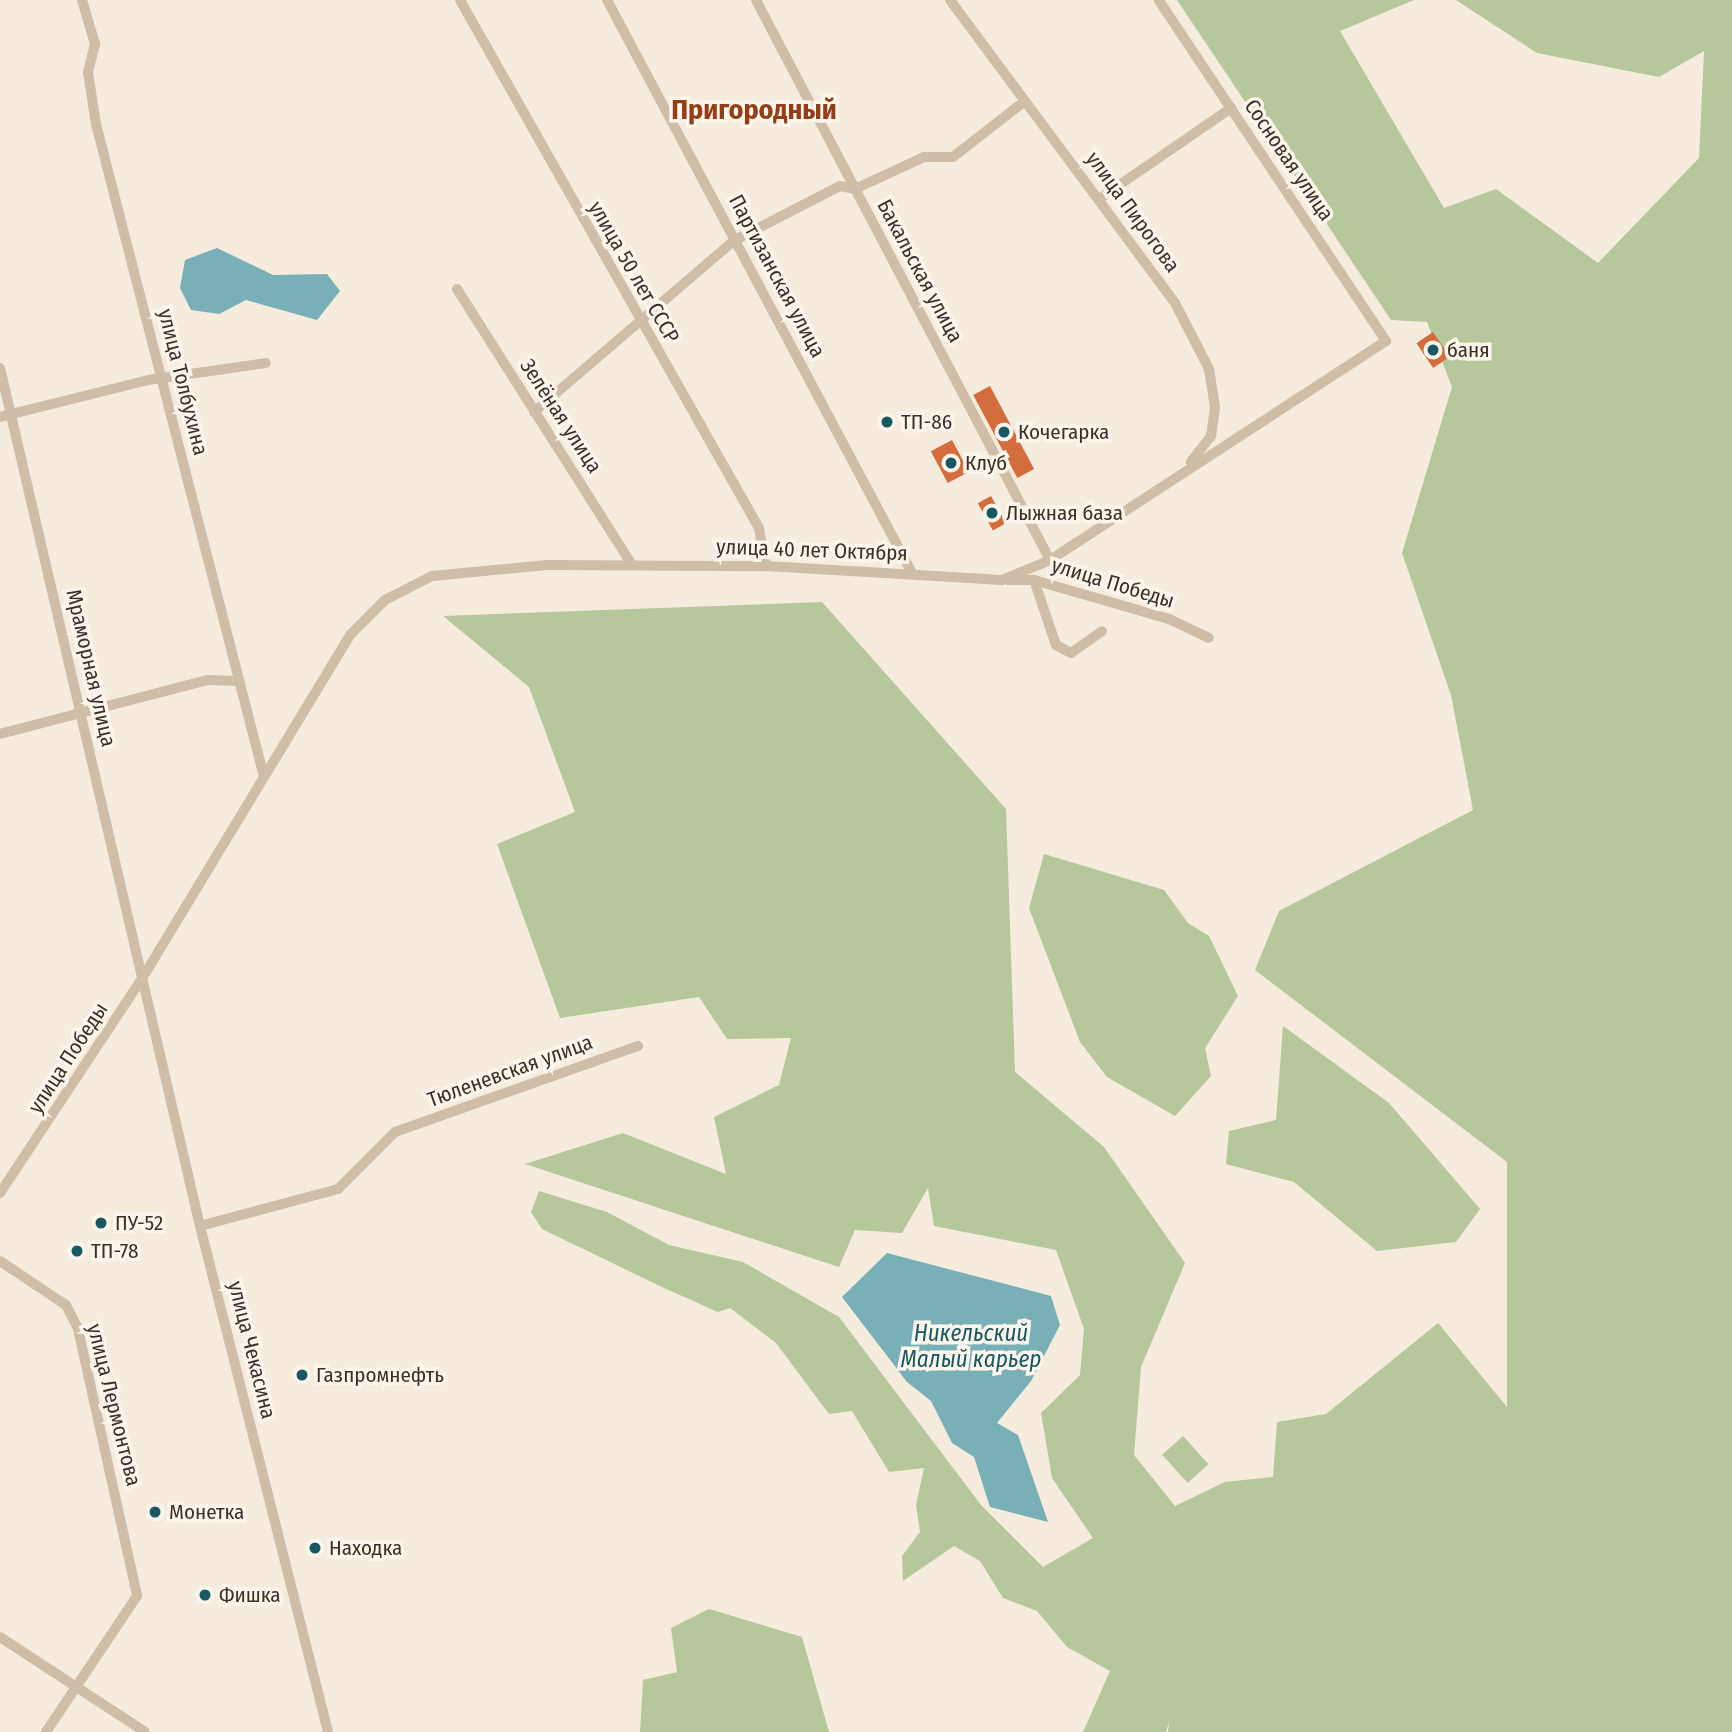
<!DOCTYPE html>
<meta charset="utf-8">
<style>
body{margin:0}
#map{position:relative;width:1732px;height:1732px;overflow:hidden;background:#f5ecdd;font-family:"Fira Sans Condensed",sans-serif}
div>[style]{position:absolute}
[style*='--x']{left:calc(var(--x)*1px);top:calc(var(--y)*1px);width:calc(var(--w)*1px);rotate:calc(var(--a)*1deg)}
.green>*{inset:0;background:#b5c79b;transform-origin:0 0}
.water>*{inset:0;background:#79afb6}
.building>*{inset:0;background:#d46d3d;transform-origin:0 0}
.minor>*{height:10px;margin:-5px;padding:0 5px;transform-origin:5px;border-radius:5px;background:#cfbda7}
.dots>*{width:19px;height:19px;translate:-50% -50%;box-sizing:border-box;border:4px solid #fcf5eb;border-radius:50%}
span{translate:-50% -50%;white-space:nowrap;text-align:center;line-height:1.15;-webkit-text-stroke:7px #fcf5eb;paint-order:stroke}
.street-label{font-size:21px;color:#3b3029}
.poi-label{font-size:21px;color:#3b3029}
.left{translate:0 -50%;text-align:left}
.water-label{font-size:23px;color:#185862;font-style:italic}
.district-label{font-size:28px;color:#943e17;font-weight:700}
</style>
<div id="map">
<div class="green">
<i style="clip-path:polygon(1177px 0,1414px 0,1340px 31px,1444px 208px,1496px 189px,1598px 263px,1699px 158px,1704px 51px,1659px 77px,1537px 53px,1456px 0,1732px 0,1732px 1732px,1168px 1732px,1169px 1722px,1166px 1732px,1083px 1732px,1110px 1671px,1067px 1647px,1037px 1611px,1003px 1598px,980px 1561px,954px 1546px,903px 1581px,902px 1556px,920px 1532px,916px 1505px,924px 1468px,889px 1472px,852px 1411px,829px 1414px,776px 1343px,730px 1308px,718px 1312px,664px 1288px,542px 1229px,531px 1212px,539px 1191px,607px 1212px,669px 1245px,743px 1262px,839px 1317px,981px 1505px,1043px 1567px,1093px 1538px,1052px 1478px,1041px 1413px,1080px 1375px,1084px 1329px,1056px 1250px,934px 1226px,928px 1188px,902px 1233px,855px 1230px,839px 1267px,525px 1164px,623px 1133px,726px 1174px,714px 1117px,779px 1085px,791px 1038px,727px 1039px,699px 997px,560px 1018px,497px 844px,575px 812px,529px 687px,443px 616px,822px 602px,1006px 809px,1015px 1072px,1104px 1147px,1185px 1263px,1141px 1367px,1134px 1455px,1175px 1506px,1225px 1482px,1273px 1477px,1277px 1422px,1326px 1414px,1438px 1323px,1507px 1407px,1507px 1162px,1255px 970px,1279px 911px,1473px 810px,1451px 695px,1402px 553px,1452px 387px,1427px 322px,1391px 320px)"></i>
<i style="clip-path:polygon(1044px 854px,1164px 890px,1188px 923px,1209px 936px,1238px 996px,1205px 1048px,1211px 1076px,1175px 1116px,1107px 1077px,1080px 1042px,1029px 908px)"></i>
<i style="clip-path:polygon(1283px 1026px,1389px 1103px,1480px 1209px,1456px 1242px,1377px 1251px,1294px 1182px,1226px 1164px,1229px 1131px,1276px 1120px)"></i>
<i style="left:1183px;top:1436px;width:38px;height:28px;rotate:48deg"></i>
<i style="clip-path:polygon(709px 1609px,802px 1637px,829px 1732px,640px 1732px,643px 1680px,677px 1672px,671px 1628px)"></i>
</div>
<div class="water">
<i style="clip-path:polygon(217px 248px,273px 275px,327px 274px,340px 291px,317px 320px,246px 300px,219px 314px,191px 310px,180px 288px,185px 260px)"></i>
<i style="clip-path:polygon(887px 1253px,1051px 1296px,1060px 1325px,1031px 1381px,997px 1423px,1018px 1435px,1048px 1522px,990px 1507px,974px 1457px,952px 1443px,931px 1401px,907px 1382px,842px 1297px)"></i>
</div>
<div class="building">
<i style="left:1433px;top:332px;width:30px;height:20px;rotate:56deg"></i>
<i style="left:990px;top:386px;width:94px;height:19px;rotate:62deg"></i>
<i style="left:952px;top:440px;width:36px;height:24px;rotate:62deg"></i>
<i style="left:991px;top:496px;width:31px;height:15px;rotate:61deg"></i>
</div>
<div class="minor">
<i style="--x:82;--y:0;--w:46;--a:73.5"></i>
<i style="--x:95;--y:44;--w:29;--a:104"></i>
<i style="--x:88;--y:72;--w:53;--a:81.3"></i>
<i style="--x:96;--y:124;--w:670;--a:75.57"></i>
<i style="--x:460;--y:0;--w:607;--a:60.48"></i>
<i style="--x:759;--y:528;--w:39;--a:80"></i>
<i style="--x:607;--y:0;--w:647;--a:61.97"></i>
<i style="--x:756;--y:0;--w:632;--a:62.3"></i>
<i style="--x:950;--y:0;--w:377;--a:53.4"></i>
<i style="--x:1175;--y:303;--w:74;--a:62.7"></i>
<i style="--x:1209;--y:369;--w:39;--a:81"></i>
<i style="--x:1215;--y:408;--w:28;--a:98"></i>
<i style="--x:1211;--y:436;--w:33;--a:128"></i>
<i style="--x:1102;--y:197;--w:157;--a:-34.6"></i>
<i style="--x:457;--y:289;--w:327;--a:57.6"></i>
<i style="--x:0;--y:368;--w:881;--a:76.88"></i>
<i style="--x:200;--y:1226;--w:522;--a:75.8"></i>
<i style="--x:534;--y:412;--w:265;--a:-40.6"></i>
<i style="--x:735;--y:240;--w:118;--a:-27.2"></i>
<i style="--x:840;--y:186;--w:15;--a:11"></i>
<i style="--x:855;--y:189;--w:76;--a:-24.9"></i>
<i style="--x:924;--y:157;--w:29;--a:0"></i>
<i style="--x:953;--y:157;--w:91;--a:-37.9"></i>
<i style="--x:0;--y:417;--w:153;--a:-14"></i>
<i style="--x:148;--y:380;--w:119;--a:-8.2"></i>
<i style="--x:1008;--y:580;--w:26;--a:0"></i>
<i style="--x:1034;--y:580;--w:141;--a:16.1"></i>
<i style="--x:1169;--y:619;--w:44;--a:25.4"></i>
<i style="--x:1034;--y:580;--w:69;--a:71.3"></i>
<i style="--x:1056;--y:645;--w:17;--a:28"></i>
<i style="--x:1071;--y:653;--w:38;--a:-35"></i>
<i style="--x:0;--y:734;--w:215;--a:-14.6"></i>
<i style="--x:208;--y:680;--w:30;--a:2"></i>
<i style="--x:0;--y:1193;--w:259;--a:-56.5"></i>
<i style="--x:143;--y:977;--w:400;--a:-58.8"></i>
<i style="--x:350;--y:635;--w:49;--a:-45"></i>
<i style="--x:385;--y:600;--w:53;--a:-27.1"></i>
<i style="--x:432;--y:576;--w:115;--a:-5.5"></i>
<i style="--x:546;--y:565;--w:220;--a:0.3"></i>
<i style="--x:766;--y:566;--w:236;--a:3.4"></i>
<i style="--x:1002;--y:580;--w:52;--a:-22.6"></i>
<i style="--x:1050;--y:560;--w:401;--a:-33.1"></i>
<i style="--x:1386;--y:341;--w:410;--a:-123.7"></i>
<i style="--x:200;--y:1226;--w:143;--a:-15"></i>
<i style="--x:338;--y:1189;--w:81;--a:-45"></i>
<i style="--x:395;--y:1132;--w:258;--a:-19.5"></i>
<i style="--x:0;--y:1261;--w:79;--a:33.7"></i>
<i style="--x:66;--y:1305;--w:27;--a:63"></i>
<i style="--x:78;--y:1329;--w:273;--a:77.5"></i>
<i style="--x:137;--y:1596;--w:164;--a:123.8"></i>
<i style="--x:0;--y:1637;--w:173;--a:33.2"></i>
</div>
<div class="dots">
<i style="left:1433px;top:350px;background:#185862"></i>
<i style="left:887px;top:422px;background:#185862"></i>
<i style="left:1004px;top:432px;background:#185862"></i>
<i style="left:951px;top:463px;background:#185862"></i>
<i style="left:992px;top:513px;background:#185862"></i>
<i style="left:101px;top:1223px;background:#185862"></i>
<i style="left:77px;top:1251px;background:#185862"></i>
<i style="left:302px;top:1375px;background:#185862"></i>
<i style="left:155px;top:1512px;background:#185862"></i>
<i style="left:315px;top:1548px;background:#185862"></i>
<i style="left:205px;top:1595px;background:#185862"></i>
</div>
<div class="street-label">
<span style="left:1289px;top:160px;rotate:56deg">Сосновая улица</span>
<span style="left:1133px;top:212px;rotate:54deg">улица Пирогова</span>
<span style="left:920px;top:271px;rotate:62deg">Бакальская улица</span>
<span style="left:634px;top:272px;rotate:60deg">улица 50 лет СССР</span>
<span style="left:777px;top:276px;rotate:62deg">Партизанская улица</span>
<span style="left:183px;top:382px;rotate:76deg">улица Толбухина</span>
<span style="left:561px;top:416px;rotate:57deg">Зелёная улица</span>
<span style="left:812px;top:550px;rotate:2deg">улица 40 лет Октября</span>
<span style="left:1113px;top:583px;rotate:17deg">улица Победы</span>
<span style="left:91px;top:668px;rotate:77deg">Мраморная улица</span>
<span style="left:68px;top:1058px;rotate:-57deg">улица Победы</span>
<span style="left:510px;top:1071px;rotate:-20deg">Тюленевская улица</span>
<span style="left:252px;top:1350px;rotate:76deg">улица Чекасина</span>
<span style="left:114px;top:1405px;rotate:76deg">улица Лермонтова</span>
</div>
<div class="poi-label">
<span class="left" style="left:1447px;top:350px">баня</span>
<span class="left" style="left:901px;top:422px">ТП-86</span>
<span class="left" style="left:1018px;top:432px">Кочегарка</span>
<span class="left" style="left:965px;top:463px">Клуб</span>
<span class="left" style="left:1006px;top:513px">Лыжная база</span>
<span class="left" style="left:115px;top:1223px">ПУ-52</span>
<span class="left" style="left:91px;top:1251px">ТП-78</span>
<span class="left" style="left:316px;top:1375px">Газпромнефть</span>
<span class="left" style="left:169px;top:1512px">Монетка</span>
<span class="left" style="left:329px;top:1548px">Находка</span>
<span class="left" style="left:219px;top:1595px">Фишка</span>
</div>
<div class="water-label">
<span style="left:971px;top:1346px">Никельский<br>Малый карьер</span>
</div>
<div class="district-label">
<span style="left:754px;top:110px">Пригородный</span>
</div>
</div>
